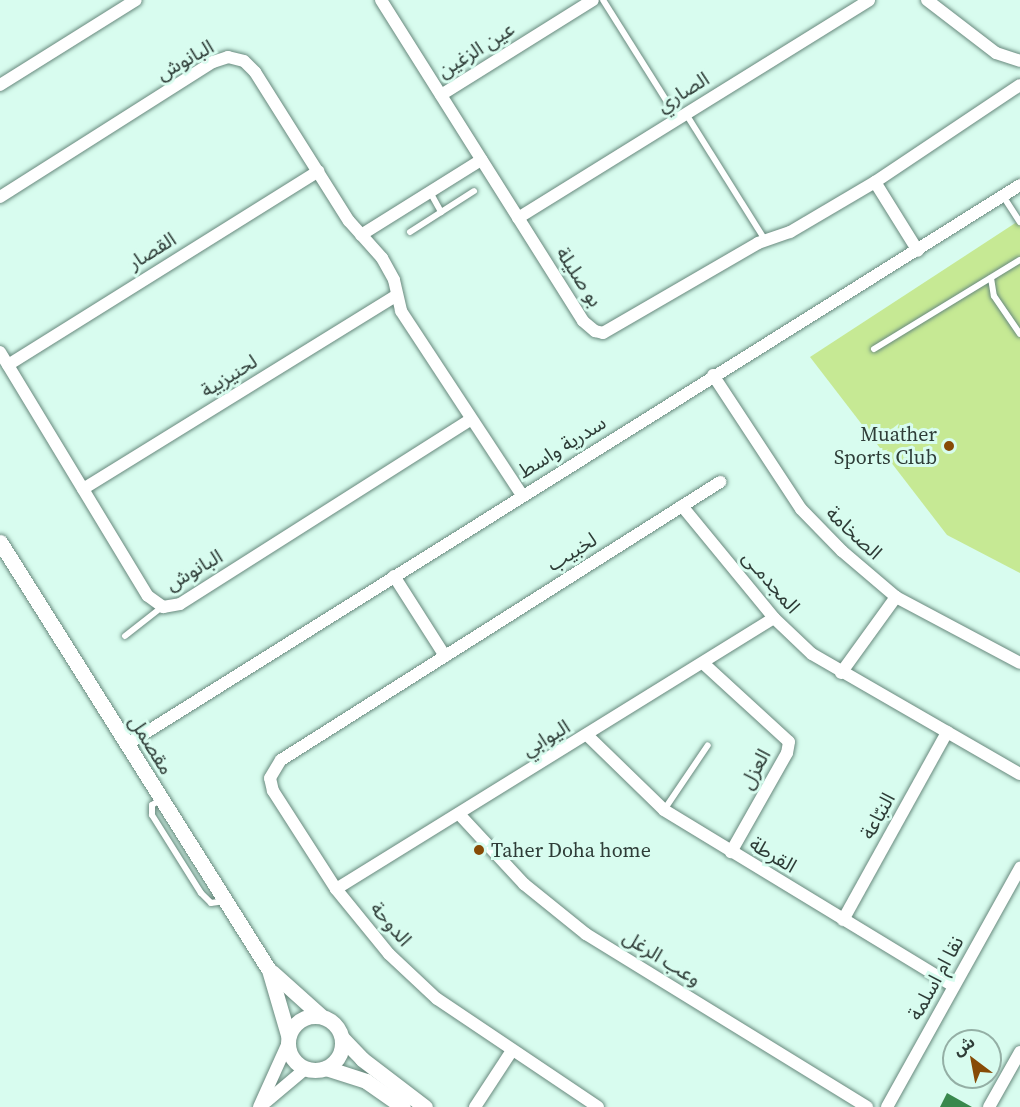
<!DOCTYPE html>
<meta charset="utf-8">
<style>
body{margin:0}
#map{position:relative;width:1020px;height:1107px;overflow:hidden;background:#d8fcef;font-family:"Source Serif 4","Noto Sans Arabic",serif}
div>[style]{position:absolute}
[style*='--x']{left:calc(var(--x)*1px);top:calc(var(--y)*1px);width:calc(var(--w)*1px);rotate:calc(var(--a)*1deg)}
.green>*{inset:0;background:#c6e994}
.building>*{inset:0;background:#39884d}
.roads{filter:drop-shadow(0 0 2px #68897d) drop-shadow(0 0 2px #68897d)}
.service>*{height:6px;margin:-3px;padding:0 3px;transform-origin:3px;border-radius:3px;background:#fff}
.minor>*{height:12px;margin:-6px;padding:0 6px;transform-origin:6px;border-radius:6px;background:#fff}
.tertiary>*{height:15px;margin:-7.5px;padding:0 7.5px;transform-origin:7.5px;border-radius:7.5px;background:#fff}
.tertiary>.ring{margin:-7.5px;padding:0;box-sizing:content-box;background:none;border:15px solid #fff;border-radius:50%}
.dots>*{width:16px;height:16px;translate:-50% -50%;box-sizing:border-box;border:3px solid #d8fcef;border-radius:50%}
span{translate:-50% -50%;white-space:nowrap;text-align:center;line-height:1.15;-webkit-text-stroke:6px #d8fcef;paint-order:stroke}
.street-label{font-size:20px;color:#2e3c37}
.poi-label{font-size:20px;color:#2e3c37}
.right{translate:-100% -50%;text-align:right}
.left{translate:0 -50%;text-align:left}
.north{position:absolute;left:942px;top:1029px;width:60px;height:60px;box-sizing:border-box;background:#d8fcef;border:2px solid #94afa5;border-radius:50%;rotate:328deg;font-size:16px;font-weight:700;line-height:24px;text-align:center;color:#2e3c37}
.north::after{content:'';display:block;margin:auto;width:21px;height:27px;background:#874b06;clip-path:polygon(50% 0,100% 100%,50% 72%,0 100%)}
</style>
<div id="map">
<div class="green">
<i style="clip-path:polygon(1020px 220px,1020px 573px,947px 535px,810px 357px)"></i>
</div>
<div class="building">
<i style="clip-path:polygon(947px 1093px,972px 1107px,940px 1107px)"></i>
</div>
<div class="roads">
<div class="service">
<i style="--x:603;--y:0;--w:141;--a:57.8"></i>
<i style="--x:686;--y:114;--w:149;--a:57.9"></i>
<i style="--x:430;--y:192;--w:23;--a:61"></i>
<i style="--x:1003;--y:196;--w:31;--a:57"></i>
<i style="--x:410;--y:232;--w:76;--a:-32.6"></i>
<i style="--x:991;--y:278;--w:18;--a:81"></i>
<i style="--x:994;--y:296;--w:46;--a:55.6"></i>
<i style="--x:874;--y:349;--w:171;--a:-31.4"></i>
<i style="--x:125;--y:636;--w:47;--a:-38.1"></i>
<i style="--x:160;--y:800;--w:9;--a:148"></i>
<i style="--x:152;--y:805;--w:10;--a:90"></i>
<i style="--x:152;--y:815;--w:92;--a:57.9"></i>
<i style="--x:201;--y:893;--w:14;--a:45"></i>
<i style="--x:211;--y:903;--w:14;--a:-8"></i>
<i style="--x:664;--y:810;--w:78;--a:-55.9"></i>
</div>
<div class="minor">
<i style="--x:381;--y:0;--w:379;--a:57.8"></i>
<i style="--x:583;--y:321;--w:16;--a:40"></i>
<i style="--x:595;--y:331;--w:8;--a:14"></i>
<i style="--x:603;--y:333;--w:179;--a:-30.1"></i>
<i style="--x:758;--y:243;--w:34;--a:-19"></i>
<i style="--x:790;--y:232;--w:99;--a:-30.5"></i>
<i style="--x:875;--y:182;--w:174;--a:-33.8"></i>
<i style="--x:927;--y:0;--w:87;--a:37.5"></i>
<i style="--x:996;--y:53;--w:25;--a:18"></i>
<i style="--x:0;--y:85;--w:160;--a:-32"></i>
<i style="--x:441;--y:95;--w:179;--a:-32"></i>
<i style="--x:875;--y:182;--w:81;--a:58.1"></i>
<i style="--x:0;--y:197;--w:252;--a:-32.4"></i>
<i style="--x:213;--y:62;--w:16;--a:-18"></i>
<i style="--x:228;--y:57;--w:16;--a:14"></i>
<i style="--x:244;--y:61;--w:16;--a:45"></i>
<i style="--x:255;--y:72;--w:176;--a:57.8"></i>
<i style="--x:349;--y:221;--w:50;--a:48.3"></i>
<i style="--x:382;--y:258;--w:25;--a:61"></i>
<i style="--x:394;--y:280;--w:32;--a:77"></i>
<i style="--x:401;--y:311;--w:220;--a:56.7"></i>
<i style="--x:518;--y:218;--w:413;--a:-31.8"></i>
<i style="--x:361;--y:235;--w:142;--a:-32"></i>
<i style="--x:0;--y:352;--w:285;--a:58.8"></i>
<i style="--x:148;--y:596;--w:19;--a:36"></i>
<i style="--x:163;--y:607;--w:17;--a:-10"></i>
<i style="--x:180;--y:604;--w:345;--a:-32.4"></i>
<i style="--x:8;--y:365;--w:366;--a:-32"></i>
<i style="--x:713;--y:375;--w:160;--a:56.7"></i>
<i style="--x:801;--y:509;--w:59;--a:45.7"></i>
<i style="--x:842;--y:551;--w:71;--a:40.4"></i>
<i style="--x:896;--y:597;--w:140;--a:28"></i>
<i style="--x:83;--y:489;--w:368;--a:-31.7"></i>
<i style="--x:682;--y:506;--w:145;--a:50.6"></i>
<i style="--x:774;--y:618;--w:52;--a:43.5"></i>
<i style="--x:812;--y:654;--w:240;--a:30"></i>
<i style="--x:394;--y:576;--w:95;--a:57.5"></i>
<i style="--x:704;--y:664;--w:115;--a:42.5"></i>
<i style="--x:789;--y:742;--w:11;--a:100"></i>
<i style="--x:787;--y:753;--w:114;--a:119.5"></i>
<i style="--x:841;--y:673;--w:94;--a:-54.1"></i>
<i style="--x:588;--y:736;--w:106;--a:44.2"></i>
<i style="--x:664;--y:810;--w:339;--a:31.3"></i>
<i style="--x:126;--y:745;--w:1055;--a:-32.06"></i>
<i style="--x:459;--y:814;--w:96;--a:47.1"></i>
<i style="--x:524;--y:884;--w:80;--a:38.9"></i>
<i style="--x:586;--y:934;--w:330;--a:31.6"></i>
<i style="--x:336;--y:889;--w:515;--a:-31.75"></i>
<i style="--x:843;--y:920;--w:215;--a:-61"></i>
<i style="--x:266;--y:1102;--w:51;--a:-40.2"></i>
<i style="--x:259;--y:1107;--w:68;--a:-65.7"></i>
<i style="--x:475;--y:1107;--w:66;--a:-56.8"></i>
<i style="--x:598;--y:1107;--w:194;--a:-146.1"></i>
<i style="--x:437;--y:999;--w:66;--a:-136.8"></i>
<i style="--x:389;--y:954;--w:84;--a:-129.2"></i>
<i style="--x:336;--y:889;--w:117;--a:-122.7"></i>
<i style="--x:273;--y:791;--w:13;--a:-103"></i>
<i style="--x:270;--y:778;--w:21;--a:-59"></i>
<i style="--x:281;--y:760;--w:520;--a:-32.34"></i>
<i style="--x:887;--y:1107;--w:274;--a:-60.9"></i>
<i style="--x:989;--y:1107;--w:63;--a:-60.6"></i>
</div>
<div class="tertiary">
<i style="--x:0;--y:542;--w:506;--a:57.85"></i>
<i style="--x:269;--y:970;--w:68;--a:73.7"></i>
<i style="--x:272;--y:972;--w:66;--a:41.9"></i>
<i class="ring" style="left:288px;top:1016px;width:39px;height:39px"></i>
<i style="--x:342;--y:1038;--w:29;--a:46"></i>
<i style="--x:362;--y:1059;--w:79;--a:37.3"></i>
<i style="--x:326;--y:1068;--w:42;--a:18"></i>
<i style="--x:366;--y:1081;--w:45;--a:35.1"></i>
</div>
</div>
<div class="dots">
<i style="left:949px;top:446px;background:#874b06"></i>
<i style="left:479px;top:850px;background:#874b06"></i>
</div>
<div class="street-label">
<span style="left:476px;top:50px;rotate:-32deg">عين الزغين</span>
<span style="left:185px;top:60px;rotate:-29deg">البانوش</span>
<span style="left:683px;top:92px;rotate:-32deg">الصاري</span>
<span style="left:152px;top:251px;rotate:-32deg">القصار</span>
<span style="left:579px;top:277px;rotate:57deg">بو صليلة</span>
<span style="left:229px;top:376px;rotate:-32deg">لحنيزبية</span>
<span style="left:562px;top:447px;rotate:-32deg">سدرية واسط</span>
<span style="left:854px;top:533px;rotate:43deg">الصخامة</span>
<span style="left:572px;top:552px;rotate:-32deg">لخبيب</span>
<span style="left:194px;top:570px;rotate:-30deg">البانوش</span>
<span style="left:771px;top:582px;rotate:49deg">المجدمـى</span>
<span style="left:546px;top:738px;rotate:-31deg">اليوابي</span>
<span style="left:151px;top:745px;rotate:58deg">مقصمل</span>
<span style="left:755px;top:769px;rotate:-61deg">العزل</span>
<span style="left:878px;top:816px;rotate:-61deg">النبّاعة</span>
<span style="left:773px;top:855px;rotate:31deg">القرطة</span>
<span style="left:391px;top:924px;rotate:49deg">الدوحة</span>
<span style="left:662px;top:958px;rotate:32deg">وعب الرغل</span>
<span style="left:936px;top:978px;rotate:-61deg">نقا ام اسلمة</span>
</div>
<div class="poi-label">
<span class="right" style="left:937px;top:446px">Muather<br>Sports Club</span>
<span class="left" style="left:491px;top:850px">Taher Doha home</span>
</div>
<div class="north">ش</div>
</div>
